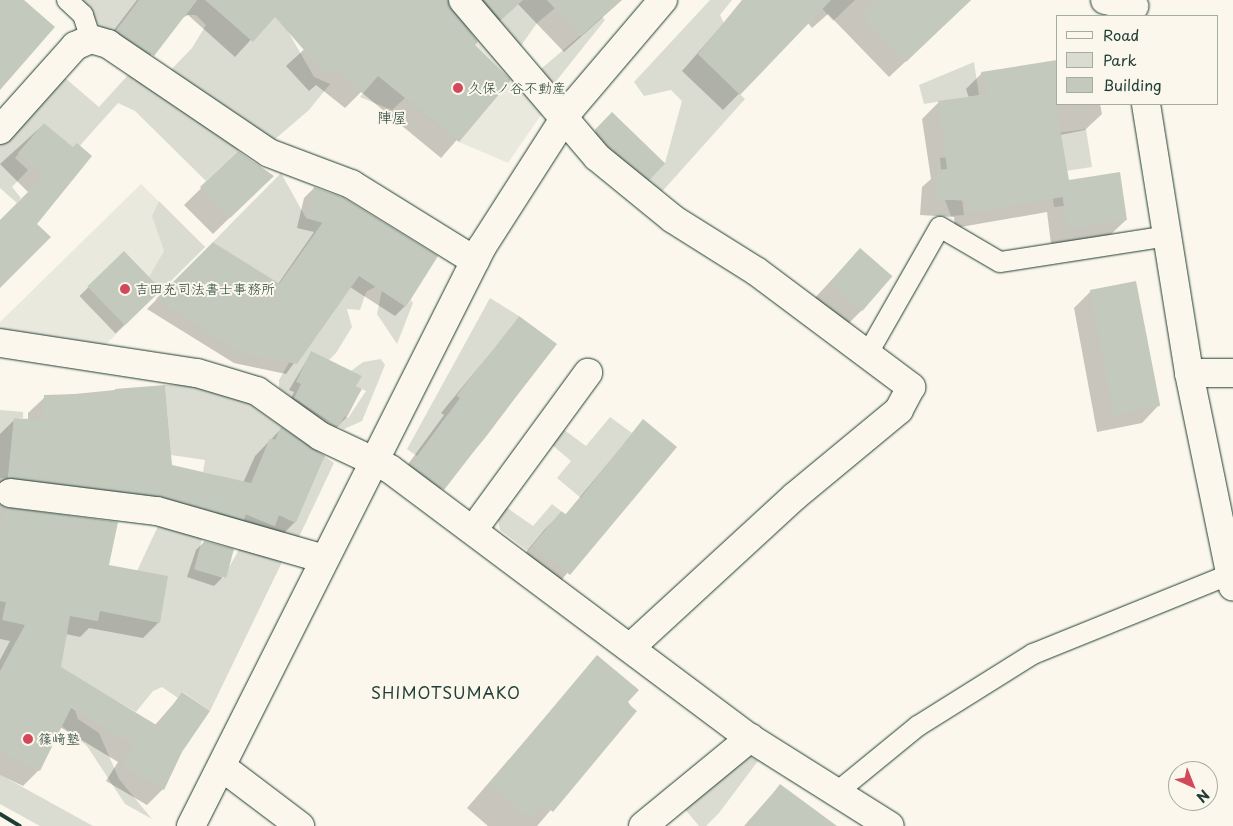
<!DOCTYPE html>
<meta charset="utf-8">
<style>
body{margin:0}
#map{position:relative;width:1233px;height:826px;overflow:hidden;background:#fbf7ec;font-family:"Playpen Sans","Klee One",sans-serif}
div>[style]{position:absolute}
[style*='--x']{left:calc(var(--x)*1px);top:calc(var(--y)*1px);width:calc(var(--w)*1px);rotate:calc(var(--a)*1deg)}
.built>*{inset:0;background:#eae9de}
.green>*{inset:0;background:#dbdcd1}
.shadow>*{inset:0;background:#0003;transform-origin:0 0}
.building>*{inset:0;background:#c4c9be;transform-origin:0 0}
.roads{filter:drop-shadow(0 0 1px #1f3d34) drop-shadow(0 0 1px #1f3d34)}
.lane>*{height:20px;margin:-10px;padding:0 10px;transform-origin:10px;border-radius:10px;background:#fbf7ec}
.street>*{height:28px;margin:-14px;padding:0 14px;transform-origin:14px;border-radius:14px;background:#fbf7ec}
.secondary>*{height:28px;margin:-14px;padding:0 14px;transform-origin:14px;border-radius:14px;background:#fbf7ec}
.rail>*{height:4px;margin:-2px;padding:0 2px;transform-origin:2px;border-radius:2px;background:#1f3d34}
.dots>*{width:14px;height:14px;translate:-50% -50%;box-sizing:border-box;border:2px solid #fbf7ec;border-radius:50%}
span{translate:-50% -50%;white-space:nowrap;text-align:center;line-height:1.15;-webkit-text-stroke:4px #fbf7ec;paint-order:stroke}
.poi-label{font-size:14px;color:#1f3d34}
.left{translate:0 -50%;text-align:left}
.neighbourhood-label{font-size:15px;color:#1f3d34}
.quarter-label{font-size:16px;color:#1f3d34;letter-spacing:1px}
.legend{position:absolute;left:1056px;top:15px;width:162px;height:90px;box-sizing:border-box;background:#fbf7ec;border:1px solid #a3ada2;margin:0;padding:6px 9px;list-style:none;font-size:15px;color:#1f3d34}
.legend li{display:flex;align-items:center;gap:10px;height:25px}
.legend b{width:25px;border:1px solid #a3ada2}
.north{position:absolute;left:1168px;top:761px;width:50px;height:50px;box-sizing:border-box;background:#fbf7ec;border:1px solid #a3ada2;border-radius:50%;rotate:136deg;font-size:14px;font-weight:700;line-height:20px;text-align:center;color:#1f3d34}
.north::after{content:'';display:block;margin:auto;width:18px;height:22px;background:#d1495b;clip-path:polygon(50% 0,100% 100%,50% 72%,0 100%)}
</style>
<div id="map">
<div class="built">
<i style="clip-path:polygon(475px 14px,550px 102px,508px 163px,459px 142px,405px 98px)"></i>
<i style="clip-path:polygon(141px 184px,205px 247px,95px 355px,0 343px,0 322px)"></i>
</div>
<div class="green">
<i style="clip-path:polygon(81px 0,139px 0,115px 32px,101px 28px)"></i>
<i style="clip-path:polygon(197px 0,299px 0,285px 26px,314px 77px,330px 84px,309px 110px,274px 140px,166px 75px,192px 48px,206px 25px,196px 15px,186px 15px)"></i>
<i style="clip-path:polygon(478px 0,547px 0,555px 8px,537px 23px,520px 47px)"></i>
<i style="clip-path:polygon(710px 0,732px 0,720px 15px,725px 25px,698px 54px,745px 99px,659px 195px,644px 184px,665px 163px,682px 101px,671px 90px,644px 96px,634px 82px)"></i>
<i style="clip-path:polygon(815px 0,855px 0,833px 21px)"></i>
<i style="clip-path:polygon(602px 17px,605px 20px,553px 85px,535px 74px)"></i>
<i style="clip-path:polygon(399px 50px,405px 98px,392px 110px,360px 97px)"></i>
<i style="clip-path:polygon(974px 62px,979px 95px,924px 104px,919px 85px)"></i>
<i style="clip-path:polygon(128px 75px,244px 145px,206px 181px,135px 111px,118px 103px,76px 150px,44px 123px,15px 158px,28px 170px,12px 187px,21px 198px,17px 203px,0 188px,0 123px,64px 77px,99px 107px)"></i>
<i style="clip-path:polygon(1086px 129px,1092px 167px,1059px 172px,1064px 206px,1054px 207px,1044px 135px)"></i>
<i style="clip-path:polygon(965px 155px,958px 165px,964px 215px,951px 216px,945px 200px,951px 200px,953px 171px,941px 170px,940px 158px)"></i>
<i style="clip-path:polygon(281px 173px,306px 218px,323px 223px,279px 284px,213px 242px)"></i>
<i style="clip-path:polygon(159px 201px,205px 247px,162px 290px,149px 277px,164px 251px,152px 216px)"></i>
<i style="clip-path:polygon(369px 261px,384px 282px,366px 292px,360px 310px,347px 309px,352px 327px,336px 353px,297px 392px,348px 418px,366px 391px,356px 386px,361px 376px,351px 371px,363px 362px,381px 359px,385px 365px,362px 421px,344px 429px,313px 414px,279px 388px,279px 380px,320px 309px)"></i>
<i style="clip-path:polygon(382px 290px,406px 307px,411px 300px,413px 303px,397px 344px,377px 314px)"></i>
<i style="clip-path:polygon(490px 298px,519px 316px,457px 395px,469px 405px,448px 414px,417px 456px,407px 449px)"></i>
<i style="clip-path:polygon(evenodd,184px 384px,219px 390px,248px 403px,334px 463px,298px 539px,216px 515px,219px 476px,203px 472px,205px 460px,171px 455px,165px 385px,184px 384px,271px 438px,323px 461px,296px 523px,279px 515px,274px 526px,245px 514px,271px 438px)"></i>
<i style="clip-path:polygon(0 410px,23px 412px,23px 418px,14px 418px,8px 478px,0 478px)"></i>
<i style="clip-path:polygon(610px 417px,632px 433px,581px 498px,557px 478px,571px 461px,552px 445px,563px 429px,586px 446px)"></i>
<i style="clip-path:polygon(552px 504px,561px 511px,528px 551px,500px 530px,498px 519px,506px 507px,533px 526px)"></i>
<i style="clip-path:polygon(159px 524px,203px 536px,194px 569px,223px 578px,241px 546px,284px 558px,210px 711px,183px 692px,178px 698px,162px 687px,153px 691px,136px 712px,16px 643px,73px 704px,78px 719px,99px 733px,119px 779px,152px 819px,125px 804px,87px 746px,62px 726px,0 693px,0 601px,97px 621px,102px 598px,137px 571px)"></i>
<i style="clip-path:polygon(747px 755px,758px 761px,719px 813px,706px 826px,699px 826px,683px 807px)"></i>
<i style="clip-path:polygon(0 775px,8px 779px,93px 826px,40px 826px,0 804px)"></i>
</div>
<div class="shadow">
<i style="clip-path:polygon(137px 0,287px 0,235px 57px,188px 15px,182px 18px,136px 72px,100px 48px)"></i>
<i style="clip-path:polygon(358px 0,622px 0,564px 52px,518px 4px,483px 36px,451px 2px,473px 45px,509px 80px,441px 158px,361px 92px,345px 108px,316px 85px,309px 91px,286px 66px)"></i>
<i style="clip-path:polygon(744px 0,971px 0,889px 77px,828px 14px,812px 28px,808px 23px,723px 110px,682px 71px)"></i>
<i style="clip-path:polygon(982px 73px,1057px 104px,1100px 104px,1102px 114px,1085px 130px,1060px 135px,1068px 181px,1126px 220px,1109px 236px,1051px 244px,1047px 212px,955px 228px,954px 217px,920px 215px,922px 187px,931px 179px,922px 119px,938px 103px,969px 98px,966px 89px)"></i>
<i style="clip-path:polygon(44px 124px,73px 149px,0 287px,0 222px,29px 193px,0 164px)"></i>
<i style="clip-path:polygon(596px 131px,663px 163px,631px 195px,579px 148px)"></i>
<i style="clip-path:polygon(238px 152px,255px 193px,213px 234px,184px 205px)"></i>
<i style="clip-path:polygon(314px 188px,405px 306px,395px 316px,350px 287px,286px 374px,234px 363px,147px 309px,213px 243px,278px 284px,314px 232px,297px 228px,304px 198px)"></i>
<i style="clip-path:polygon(860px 249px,862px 310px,845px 327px,814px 299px)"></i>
<i style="left:124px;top:253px;width:52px;height:62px;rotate:46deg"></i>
<i style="clip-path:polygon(1135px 283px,1158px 406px,1142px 423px,1097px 432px,1074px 308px,1090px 292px)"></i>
<i style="clip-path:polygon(519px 318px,555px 344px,485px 438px,426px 506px,395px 482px,444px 415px,441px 413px)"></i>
<i style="clip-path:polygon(311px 353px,361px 390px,347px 417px,329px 435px,287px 407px,294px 392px,289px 390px)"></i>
<i style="clip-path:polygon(115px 390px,171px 466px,243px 483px,255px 456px,281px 429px,295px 522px,279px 538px,0 494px,0 434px,15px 419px,28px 420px,28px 413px,45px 397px)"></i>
<i style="clip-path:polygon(643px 421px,675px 447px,552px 591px,518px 562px,545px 529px,561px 513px,565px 515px)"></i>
<i style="clip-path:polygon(0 504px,107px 566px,159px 622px,143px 638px,89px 628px,80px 637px,66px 634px,59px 668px,155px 725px,182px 694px,181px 751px,163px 789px,147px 805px,106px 781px,118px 762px,60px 727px,39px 770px,23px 786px,0 775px,0 660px,10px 641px,0 639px)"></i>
<i style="clip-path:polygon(204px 542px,232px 550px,222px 578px,214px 586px,187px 577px,196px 550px)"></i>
<i style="clip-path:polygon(597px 657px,635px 712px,537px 826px,488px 826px,467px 808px)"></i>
<i style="clip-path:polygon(780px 785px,823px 826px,744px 826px)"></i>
</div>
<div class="building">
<i style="clip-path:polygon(0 0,24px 0,55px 27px,0 90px)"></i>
<i style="clip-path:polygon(139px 0,197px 0,154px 56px,116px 31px)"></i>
<i style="clip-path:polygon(205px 0,448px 0,478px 42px,475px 45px,511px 80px,459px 142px,378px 76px,363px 93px,334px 69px,326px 75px,275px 17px,253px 42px)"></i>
<i style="clip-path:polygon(484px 0,523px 0,501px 20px)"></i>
<i style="clip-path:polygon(547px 0,620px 0,581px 36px)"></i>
<i style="clip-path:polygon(742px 0,831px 0,740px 95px,698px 54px)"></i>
<i style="clip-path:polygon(878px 0,971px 0,906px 62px,861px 15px)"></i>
<i style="clip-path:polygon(1057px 60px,1057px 112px,1069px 180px,1120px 172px,1127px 220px,1067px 229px,1063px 197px,971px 213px,969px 201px,936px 199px,938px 170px,947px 169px,938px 101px,988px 94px,981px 72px)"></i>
<i style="left:612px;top:112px;width:74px;height:25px;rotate:44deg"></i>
<i style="clip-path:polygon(44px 123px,73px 147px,77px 143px,92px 156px,37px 224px,51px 237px,0 288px,0 220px,44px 176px,18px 153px)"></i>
<i style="clip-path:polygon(238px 151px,274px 176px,230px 218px,200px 187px)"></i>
<i style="clip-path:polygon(314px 187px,344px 198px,438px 256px,406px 307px,359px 276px,297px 364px,244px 354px,156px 299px,213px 242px,280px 284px,323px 222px,306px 218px)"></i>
<i style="left:860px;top:248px;width:43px;height:46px;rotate:41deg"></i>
<i style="left:124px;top:251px;width:54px;height:51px;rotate:46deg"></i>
<i style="left:1136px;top:281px;width:127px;height:47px;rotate:79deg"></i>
<i style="clip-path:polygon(519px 316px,557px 344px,444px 490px,411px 465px,460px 398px,457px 396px)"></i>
<i style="clip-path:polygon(311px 351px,362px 376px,356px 386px,362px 389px,338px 427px,294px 398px,301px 384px,296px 382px)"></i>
<i style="clip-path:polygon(165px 385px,172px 465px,251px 483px,270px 438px,275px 440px,281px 427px,325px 456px,296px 523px,279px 515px,275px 526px,246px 514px,244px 520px,159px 496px,8px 478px,14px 418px,43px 420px,44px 395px,115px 393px,115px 389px)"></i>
<i style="clip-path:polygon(643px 419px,677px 447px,570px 575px,533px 545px,561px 511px,567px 515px)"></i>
<i style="clip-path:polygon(5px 507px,118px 522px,109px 565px,168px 576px,160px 623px,100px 611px,98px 621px,70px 616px,61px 667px,158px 726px,182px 692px,210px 711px,182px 752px,164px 790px,122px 765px,134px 745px,71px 708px,40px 771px,0 751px,0 671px,25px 625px,2px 620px,6px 602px,0 601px,0 528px)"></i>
<i style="left:204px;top:541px;width:31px;height:30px;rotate:15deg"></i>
<i style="clip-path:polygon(597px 655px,639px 690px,627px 703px,637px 711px,553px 812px,543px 804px,531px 819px,489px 784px)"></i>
<i style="clip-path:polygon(780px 784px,837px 826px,749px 826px)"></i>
</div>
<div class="roads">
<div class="lane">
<i style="--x:67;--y:0;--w:22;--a:43"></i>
<i style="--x:83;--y:15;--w:25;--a:72"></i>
<i style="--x:868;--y:353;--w:145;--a:-60.3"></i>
<i style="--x:940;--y:227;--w:69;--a:30.3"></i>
<i style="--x:1000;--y:262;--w:169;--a:-8.8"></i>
<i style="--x:836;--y:793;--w:106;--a:-39.3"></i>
<i style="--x:918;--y:726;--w:136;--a:-32.1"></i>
<i style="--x:1033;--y:654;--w:214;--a:-22"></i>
</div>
<div class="street">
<i style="--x:463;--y:0;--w:206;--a:49.5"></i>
<i style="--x:597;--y:157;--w:98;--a:39.2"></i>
<i style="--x:673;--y:219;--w:98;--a:32.1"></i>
<i style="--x:756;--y:271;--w:194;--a:36.8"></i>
<i style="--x:911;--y:387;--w:26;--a:118"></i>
<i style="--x:899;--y:410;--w:136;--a:140.4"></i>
<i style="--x:794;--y:497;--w:220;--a:137.4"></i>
<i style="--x:1105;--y:0;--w:30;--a:12"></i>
<i style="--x:1146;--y:104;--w:272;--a:80.9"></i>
<i style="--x:1189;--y:373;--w:218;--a:78.4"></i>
<i style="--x:0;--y:130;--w:113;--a:-48.2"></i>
<i style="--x:75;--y:46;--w:17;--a:-24"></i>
<i style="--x:91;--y:39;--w:18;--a:16"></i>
<i style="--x:108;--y:44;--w:194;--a:34.1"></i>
<i style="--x:269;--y:153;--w:88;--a:20.7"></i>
<i style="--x:351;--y:184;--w:146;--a:31.8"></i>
<i style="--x:0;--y:343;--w:199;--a:8.7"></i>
<i style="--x:197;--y:373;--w:63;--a:16.7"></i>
<i style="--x:257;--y:391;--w:77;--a:35.5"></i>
<i style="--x:320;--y:436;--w:77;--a:25.2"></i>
<i style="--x:390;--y:469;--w:449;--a:36.8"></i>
<i style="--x:750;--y:738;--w:165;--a:32.2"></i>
<i style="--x:1189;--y:373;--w:44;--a:0"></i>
<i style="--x:10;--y:493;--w:148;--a:7"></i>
<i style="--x:157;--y:511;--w:174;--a:16"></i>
<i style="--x:473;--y:530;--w:195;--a:-53.8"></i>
<i style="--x:222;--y:767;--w:98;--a:37.1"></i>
<i style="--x:643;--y:826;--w:139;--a:-39.4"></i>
</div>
<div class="secondary">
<i style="--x:191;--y:826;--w:648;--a:-63.32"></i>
<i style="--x:482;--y:247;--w:165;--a:-57.4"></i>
<i style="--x:571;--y:108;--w:142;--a:-49.6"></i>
</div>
</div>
<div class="rail">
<i style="--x:0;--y:814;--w:23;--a:31"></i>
</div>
<div class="dots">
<i style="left:458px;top:88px;background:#d1495b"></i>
<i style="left:125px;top:289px;background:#d1495b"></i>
<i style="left:28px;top:739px;background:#d1495b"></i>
</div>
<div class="poi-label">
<span class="left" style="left:468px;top:88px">久保ノ谷不動産</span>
<span class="left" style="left:135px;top:289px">吉田充司法書士事務所</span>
<span class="left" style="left:38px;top:739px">篠﨑塾</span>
</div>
<div class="neighbourhood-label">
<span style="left:392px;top:117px">陣屋</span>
</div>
<div class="quarter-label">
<span style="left:446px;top:692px">SHIMOTSUMAKO</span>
</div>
<ul class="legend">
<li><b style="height:6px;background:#fbf7ec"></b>Road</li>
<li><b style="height:14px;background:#dbdcd1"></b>Park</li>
<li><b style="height:14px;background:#c4c9be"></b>Building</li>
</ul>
<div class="north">N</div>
</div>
